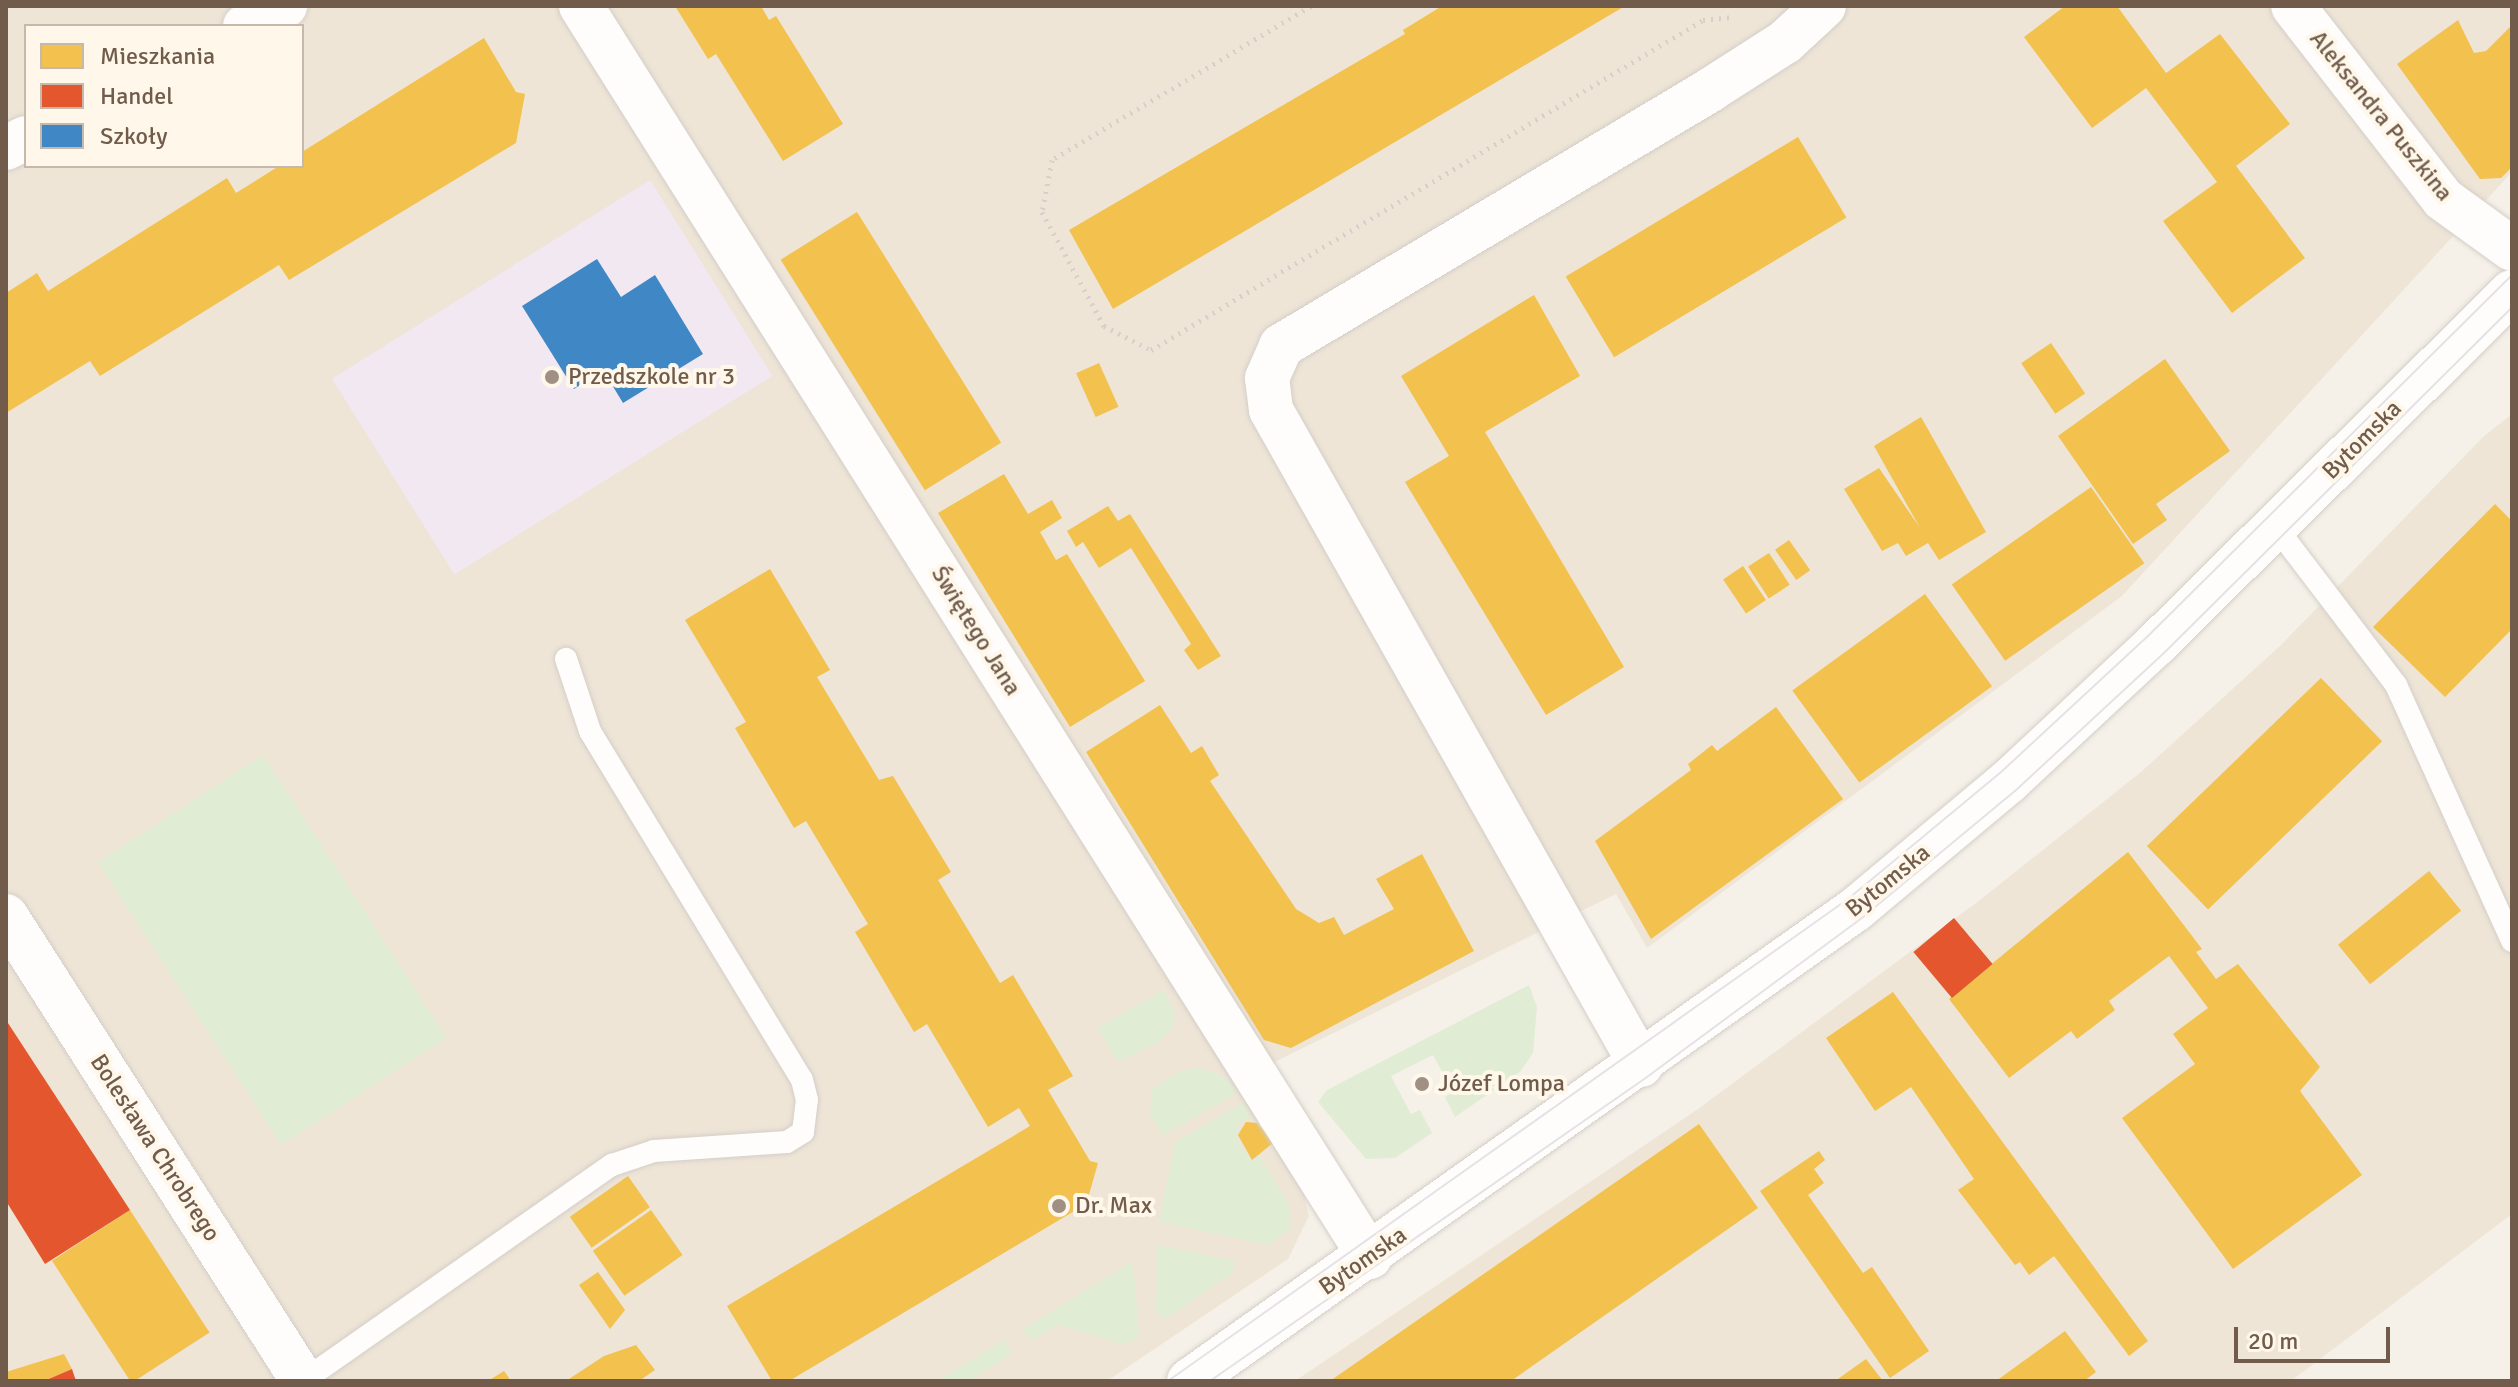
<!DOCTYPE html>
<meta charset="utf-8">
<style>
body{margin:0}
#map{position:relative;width:2518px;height:1387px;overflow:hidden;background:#f5f1e9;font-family:Signika,sans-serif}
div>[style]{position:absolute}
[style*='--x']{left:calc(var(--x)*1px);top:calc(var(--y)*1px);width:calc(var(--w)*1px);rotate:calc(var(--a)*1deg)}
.residential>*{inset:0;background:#eee5d7}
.education>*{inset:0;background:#f2e8f1;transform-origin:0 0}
.green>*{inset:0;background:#e1ecd5;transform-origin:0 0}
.homes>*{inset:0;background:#f2c14e;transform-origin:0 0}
.shops>*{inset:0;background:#e4572e;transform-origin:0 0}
.schools>*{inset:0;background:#3f88c5}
.path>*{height:5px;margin-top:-2.5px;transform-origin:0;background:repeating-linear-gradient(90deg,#d7d0ca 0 2px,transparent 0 8px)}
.roads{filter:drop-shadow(0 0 2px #d4cec7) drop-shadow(0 0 2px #d4cec7)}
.lane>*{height:22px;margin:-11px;padding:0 11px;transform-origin:11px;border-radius:11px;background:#fefdfc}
.street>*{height:44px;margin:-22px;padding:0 22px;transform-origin:22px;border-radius:22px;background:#fefdfc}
.secondary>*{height:44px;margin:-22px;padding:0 22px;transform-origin:22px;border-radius:22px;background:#fefdfc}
.tram>*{height:2px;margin:-1px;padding:0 1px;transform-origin:1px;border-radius:1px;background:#e4e2e4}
.dots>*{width:22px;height:22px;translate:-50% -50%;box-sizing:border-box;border:4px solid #fef7ea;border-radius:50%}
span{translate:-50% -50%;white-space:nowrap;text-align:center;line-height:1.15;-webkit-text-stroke:8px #fef7ea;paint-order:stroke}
.street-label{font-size:24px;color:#715c4c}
.poi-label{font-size:24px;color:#715c4c}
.left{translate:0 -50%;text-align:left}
.frame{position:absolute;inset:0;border:8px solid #715c4c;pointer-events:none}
.legend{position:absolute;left:24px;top:24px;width:280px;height:144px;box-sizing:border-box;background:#fef7ea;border:2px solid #c6b9ab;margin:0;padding:10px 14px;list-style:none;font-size:24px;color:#715c4c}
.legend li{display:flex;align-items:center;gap:16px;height:40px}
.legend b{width:40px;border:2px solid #c6b9ab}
.scale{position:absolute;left:2234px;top:1327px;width:156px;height:36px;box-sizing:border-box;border:4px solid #715c4c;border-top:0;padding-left:10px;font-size:24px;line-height:28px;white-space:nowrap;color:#715c4c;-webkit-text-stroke:6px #fef7ea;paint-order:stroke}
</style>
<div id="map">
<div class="residential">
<i style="clip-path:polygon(evenodd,6px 6px,2512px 6px,2512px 172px,2122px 596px,1647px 948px,1616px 894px,1238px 1080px,1303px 1190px,1309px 1216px,1288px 1259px,1107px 1381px,6px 1381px,6px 6px,26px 26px,302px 26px,302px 166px,26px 166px,26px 26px)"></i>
<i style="clip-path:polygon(2512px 414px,2512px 1214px,2291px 1381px,1295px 1381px,1698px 1109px,1980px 900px,2141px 772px,2281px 645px,2483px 437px)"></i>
</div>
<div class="education">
<i style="left:650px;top:180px;width:231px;height:375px;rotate:58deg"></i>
</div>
<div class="green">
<i style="left:263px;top:755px;width:337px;height:197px;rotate:57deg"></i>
<i style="clip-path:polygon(1529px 985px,1537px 1007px,1533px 1053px,1520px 1072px,1455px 1117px,1445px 1097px,1453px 1092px,1433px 1055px,1391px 1076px,1411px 1114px,1420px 1110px,1432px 1133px,1395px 1158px,1366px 1159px,1318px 1102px,1327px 1090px)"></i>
<i style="clip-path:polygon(1164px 990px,1175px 1013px,1174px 1027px,1157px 1043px,1118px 1062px,1097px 1028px)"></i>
<i style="clip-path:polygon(1198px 1067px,1227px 1078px,1237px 1093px,1162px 1136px,1150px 1113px,1152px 1089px,1178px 1072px)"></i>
<i style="clip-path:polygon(1245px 1102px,1253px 1115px,1238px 1125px,1238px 1142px,1251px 1161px,1259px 1156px,1288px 1202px,1291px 1228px,1269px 1245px,1159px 1222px,1175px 1142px)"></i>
<i style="clip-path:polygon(1157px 1245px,1233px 1260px,1233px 1273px,1164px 1320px,1156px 1312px)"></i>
<i style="clip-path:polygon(1133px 1261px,1139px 1336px,1125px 1345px,1059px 1325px,1031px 1341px,1023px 1329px)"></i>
<i style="clip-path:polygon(1004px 1340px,1012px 1354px,968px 1381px,938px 1381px)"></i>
</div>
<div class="homes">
<i style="clip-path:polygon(675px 6px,761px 6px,769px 20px,776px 16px,843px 124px,783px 161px,716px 54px,708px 59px)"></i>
<i style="clip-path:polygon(1442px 6px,1625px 6px,1113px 309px,1069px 230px,1405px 34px,1403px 30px)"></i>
<i style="clip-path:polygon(2065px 6px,2117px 6px,2166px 73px,2220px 34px,2290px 124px,2236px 166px,2305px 258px,2232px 313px,2163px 221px,2217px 182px,2146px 88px,2092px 128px,2024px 37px)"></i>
<i style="clip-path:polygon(2458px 20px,2474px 53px,2486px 51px,2512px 25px,2512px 167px,2501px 178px,2480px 179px,2397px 64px)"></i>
<i style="clip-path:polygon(484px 38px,516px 92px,525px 94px,516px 143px,289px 280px,279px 265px,100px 376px,90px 361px,6px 413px,6px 293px,37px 273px,48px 291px,227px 178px,236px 193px,279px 166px,302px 166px,302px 152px)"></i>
<i style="left:1798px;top:137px;width:94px;height:271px;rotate:59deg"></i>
<i style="left:857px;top:212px;width:272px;height:90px;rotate:58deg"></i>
<i style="clip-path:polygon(1534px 295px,1580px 376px,1485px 432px,1624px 667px,1546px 715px,1405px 482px,1449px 456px,1401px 376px)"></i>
<i style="left:2051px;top:343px;width:61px;height:36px;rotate:56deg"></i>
<i style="clip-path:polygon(2165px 359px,2230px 451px,2156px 504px,2167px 520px,2133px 544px,2058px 436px)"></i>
<i style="left:1099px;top:363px;width:48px;height:25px;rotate:66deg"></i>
<i style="clip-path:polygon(1921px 417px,1986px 532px,1939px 560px,1928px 543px,1906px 556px,1898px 543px,1882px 551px,1844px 489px,1879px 468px,1920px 528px,1874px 446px)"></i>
<i style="clip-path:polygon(1004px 474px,1028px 514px,1052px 500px,1062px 518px,1040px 532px,1056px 560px,1067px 554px,1145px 681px,1070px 727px,938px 513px)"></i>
<i style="left:2091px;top:487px;width:93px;height:170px;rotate:55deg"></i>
<i style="clip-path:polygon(2495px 504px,2512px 521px,2512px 629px,2445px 697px,2373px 627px)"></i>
<i style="clip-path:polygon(1108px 506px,1118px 521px,1130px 514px,1221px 656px,1198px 670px,1184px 650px,1191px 644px,1131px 548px,1099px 568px,1083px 542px,1076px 547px,1067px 531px)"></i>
<i style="left:1789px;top:540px;width:37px;height:17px;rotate:55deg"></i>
<i style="left:1769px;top:553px;width:38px;height:25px;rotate:57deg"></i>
<i style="left:1743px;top:566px;width:41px;height:24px;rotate:56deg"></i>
<i style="clip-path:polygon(770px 569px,830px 670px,817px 677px,879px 780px,893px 776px,951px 872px,938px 880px,1000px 983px,1013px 975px,1073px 1076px,1048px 1090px,1090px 1161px,1098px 1163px,1084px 1212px,1076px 1210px,789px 1381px,772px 1381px,727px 1306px,1030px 1126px,1019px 1108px,988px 1127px,927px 1024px,914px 1032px,855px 932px,868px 924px,806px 821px,794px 828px,735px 728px,746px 722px,685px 620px)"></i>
<i style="left:1925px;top:594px;width:114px;height:164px;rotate:54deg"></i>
<i style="left:2321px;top:678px;width:88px;height:242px;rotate:46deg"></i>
<i style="clip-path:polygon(1160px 705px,1191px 753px,1202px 746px,1219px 775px,1210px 781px,1296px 909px,1319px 923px,1334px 917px,1344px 935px,1394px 909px,1376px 879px,1422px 854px,1474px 951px,1291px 1048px,1264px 1040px,1086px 752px)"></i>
<i style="clip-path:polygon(1776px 707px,1843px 799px,1651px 939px,1595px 841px,1691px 770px,1688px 764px,1712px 745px,1717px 751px)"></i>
<i style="clip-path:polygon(2128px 852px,2202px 949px,2196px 952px,2216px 979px,2238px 964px,2320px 1067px,2300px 1091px,2362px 1175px,2233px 1269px,2122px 1118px,2195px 1064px,2173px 1034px,2208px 1008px,2169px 956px,2109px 1001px,2115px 1010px,2077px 1039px,2071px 1031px,2009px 1078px,1949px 999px)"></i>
<i style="left:2429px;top:871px;width:51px;height:117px;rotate:51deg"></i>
<i style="clip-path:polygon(1893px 992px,2148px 1341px,2129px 1356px,2054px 1256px,2029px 1275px,2020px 1262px,2015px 1265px,1958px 1190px,1974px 1179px,1911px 1087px,1875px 1111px,1826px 1038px)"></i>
<i style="clip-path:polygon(1246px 1122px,1257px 1123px,1273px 1143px,1252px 1160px,1238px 1135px)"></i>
<i style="clip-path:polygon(1699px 1124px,1758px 1208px,1528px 1369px,1511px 1381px,1330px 1381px)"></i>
<i style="clip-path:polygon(1819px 1151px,1825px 1160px,1814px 1169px,1824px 1183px,1808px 1195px,1863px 1273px,1872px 1267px,1929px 1351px,1890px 1378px,1760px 1191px)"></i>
<i style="left:628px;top:1176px;width:38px;height:71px;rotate:55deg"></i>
<i style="left:130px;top:1210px;width:146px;height:93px;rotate:57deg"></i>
<i style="left:651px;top:1210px;width:55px;height:71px;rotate:55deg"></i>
<i style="clip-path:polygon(598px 1272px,625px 1310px,610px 1329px,579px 1285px)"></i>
<i style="clip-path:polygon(2065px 1331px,2096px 1372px,2084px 1381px,1996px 1381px)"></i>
<i style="clip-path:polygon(636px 1345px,655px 1370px,639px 1381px,566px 1381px,604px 1356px)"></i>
<i style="clip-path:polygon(64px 1354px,72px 1369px,44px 1381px,6px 1381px,6px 1372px)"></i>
<i style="clip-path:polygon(1866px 1359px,1883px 1381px,1835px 1381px)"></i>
<i style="clip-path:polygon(504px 1371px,511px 1381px,488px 1381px)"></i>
</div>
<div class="shops">
<i style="left:1954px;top:918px;width:60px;height:53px;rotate:50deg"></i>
<i style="clip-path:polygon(6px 1020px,130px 1210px,45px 1264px,6px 1201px)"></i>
<i style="clip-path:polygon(72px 1369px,76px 1381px,44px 1381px)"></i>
</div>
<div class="schools">
<i style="clip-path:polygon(597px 259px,621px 297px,655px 275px,703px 354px,623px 403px,603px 370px,574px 389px,522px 306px)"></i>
</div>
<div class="path">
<i style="--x:1311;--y:6;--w:301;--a:149.3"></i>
<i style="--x:1052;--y:160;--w:53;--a:100.9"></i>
<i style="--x:1042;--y:212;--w:130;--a:61.5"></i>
<i style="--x:1104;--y:326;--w:53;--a:27.1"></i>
<i style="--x:1151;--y:350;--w:643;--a:-30.87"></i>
<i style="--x:1703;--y:20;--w:27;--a:-6"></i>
</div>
<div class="roads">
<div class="lane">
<i style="--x:2275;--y:526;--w:200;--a:52.7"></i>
<i style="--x:2396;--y:685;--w:281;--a:65.6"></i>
<i style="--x:303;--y:1381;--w:377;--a:-35"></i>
<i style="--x:612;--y:1165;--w:44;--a:-18.4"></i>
<i style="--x:654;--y:1151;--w:133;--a:-3.9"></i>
<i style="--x:787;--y:1142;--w:19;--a:-32"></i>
<i style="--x:803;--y:1132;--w:32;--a:-83"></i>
<i style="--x:807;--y:1100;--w:21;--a:-104"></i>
<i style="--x:802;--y:1080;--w:408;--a:-121.3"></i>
<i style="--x:590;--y:731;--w:76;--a:-108.4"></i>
</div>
<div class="street">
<i style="--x:581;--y:6;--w:1479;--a:57.76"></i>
<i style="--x:2293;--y:6;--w:244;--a:52.1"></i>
<i style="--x:2443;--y:199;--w:85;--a:35.9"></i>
<i style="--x:245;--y:26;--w:45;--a:-26.6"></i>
<i style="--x:6;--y:148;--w:22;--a:-27"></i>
<i style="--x:6;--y:916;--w:552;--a:57.43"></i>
<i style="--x:1641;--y:1065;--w:752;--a:-119.46"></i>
<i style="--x:1271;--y:410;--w:32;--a:-97"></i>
<i style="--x:1267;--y:378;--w:35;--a:-66"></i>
<i style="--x:1281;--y:346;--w:500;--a:-30.8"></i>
<i style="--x:1710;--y:90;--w:89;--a:-32.6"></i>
<i style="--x:1785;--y:42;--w:53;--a:-42.7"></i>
</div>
<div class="secondary">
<i style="--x:1189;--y:1381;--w:817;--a:-35.28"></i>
<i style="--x:1856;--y:909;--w:198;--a:-39.9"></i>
<i style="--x:2008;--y:782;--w:202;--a:-43"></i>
<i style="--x:2156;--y:644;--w:501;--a:-44.68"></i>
</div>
</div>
<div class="tram">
<i style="--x:1168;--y:1381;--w:834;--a:-35.33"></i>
<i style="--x:1848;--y:899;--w:197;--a:-39.7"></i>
<i style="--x:2000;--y:773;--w:202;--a:-42.8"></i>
<i style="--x:2148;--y:636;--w:513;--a:-44.76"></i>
<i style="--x:1210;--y:1381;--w:532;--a:-34.82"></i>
<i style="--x:1647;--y:1077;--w:269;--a:-36.5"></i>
<i style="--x:1863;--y:917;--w:197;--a:-39.7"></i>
<i style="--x:2015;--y:791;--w:203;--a:-42.8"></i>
<i style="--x:2164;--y:653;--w:490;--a:-44.8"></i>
</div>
<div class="dots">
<i style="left:552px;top:377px;background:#9f9083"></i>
<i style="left:1422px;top:1084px;background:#9f9083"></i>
<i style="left:1059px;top:1206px;background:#9f9083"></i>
</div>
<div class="street-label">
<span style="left:2381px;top:116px;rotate:51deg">Aleksandra Puszkina</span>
<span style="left:2362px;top:440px;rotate:-45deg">Bytomska</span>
<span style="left:976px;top:631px;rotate:58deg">Świętego Jana</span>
<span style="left:1888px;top:881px;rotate:-39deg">Bytomska</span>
<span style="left:155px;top:1148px;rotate:57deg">Bolesława Chrobrego</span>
<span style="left:1363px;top:1261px;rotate:-35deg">Bytomska</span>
</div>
<div class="poi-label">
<span class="left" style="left:568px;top:377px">Przedszkole nr 3</span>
<span class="left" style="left:1438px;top:1084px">Józef Lompa</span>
<span class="left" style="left:1075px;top:1206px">Dr. Max</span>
</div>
<div class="frame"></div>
<ul class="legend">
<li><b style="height:22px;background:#f2c14e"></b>Mieszkania</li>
<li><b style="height:22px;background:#e4572e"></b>Handel</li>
<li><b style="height:22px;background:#3f88c5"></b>Szkoły</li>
</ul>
<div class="scale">20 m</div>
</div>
